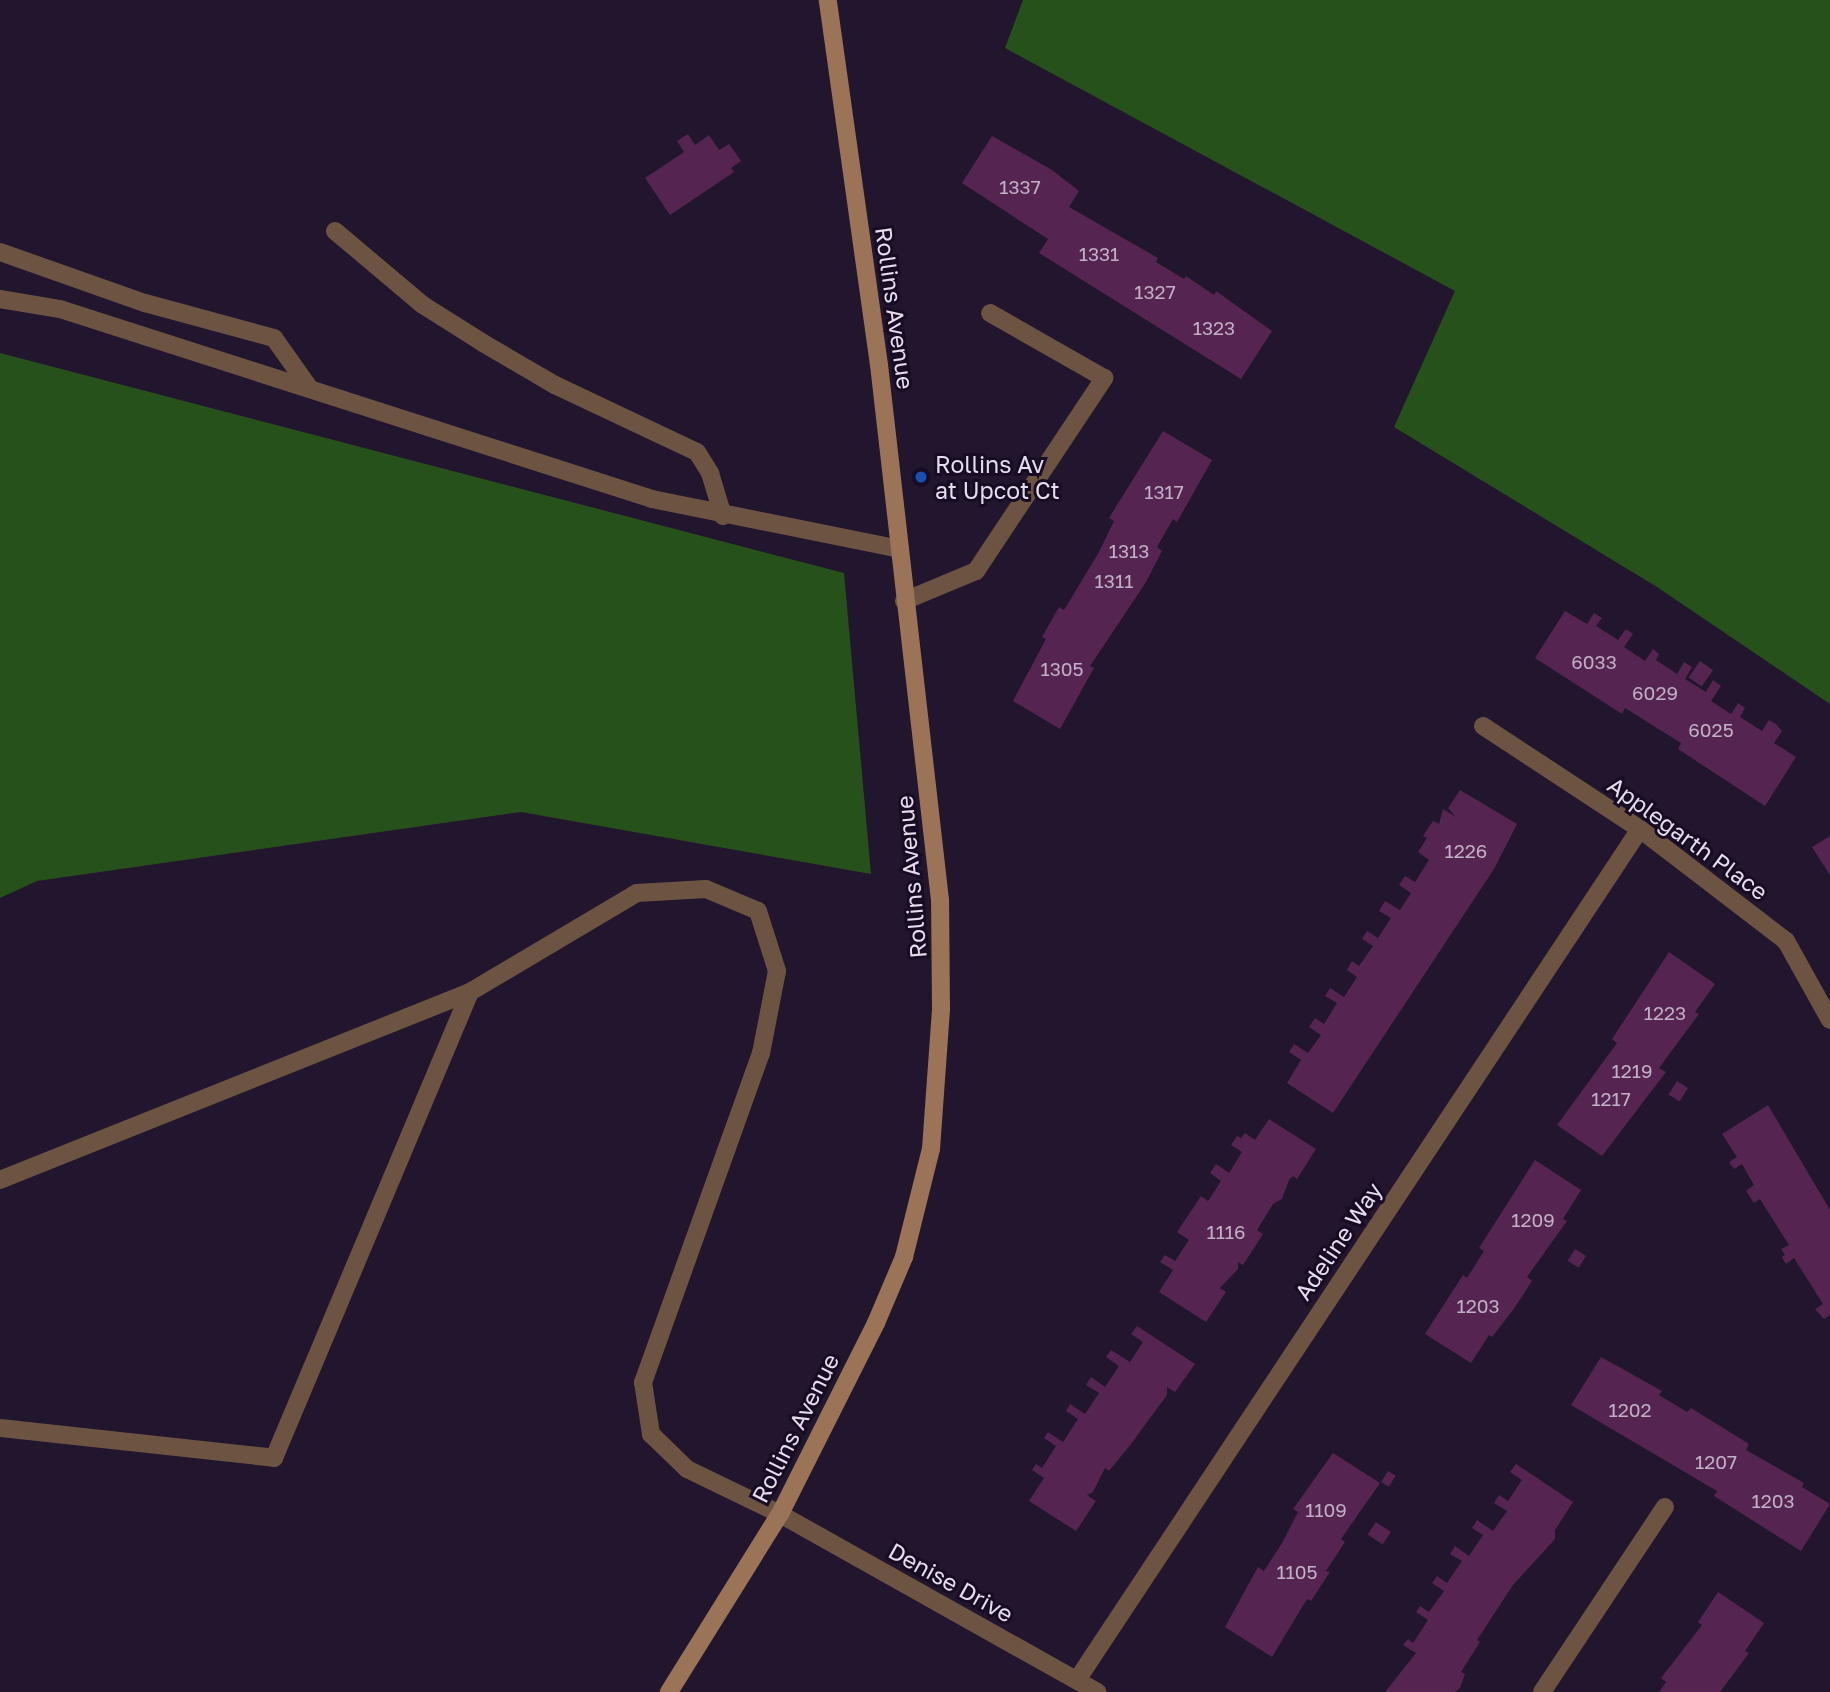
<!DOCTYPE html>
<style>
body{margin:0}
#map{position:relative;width:1830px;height:1692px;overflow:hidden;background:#22162e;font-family:"Golos Text",sans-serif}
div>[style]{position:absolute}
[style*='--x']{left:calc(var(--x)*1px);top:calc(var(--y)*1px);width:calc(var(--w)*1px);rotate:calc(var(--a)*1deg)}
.forest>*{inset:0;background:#27511a}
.building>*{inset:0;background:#552451;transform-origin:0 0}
.lane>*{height:18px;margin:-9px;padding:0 9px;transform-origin:9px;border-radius:9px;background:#6d5442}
.street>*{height:18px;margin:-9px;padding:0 9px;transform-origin:9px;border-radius:9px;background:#6d5442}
.secondary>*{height:18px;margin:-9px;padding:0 9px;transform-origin:9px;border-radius:9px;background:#9b7356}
.dots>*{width:19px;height:19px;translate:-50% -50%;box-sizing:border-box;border:4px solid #180c24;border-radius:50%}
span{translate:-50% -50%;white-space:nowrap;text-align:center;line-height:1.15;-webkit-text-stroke:6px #180c24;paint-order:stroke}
.number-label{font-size:19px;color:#c1afc7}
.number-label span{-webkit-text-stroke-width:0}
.street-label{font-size:23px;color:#e5ddee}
.poi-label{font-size:23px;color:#e5ddee}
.left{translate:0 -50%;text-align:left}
</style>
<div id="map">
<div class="forest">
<i style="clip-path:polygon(1023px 0,1830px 0,1830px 704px,1657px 587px,1394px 427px,1455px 291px,1005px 48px)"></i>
<i style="clip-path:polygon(0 353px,844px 573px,871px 874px,521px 812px,37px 881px,0 898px)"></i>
</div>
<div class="building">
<i style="clip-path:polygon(688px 134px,695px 145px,709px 135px,719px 150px,729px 144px,741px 161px,731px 168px,734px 172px,670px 215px,645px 178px,684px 152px,677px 141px)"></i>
<i style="clip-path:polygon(992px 136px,1052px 170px,1079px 191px,1069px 207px,1158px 258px,1156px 262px,1184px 279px,1186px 276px,1214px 295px,1216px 291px,1272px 331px,1241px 379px,1039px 253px,1048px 239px,962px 183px)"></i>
<i style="clip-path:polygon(1163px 431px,1212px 460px,1177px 522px,1173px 519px,1157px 547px,1162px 551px,1146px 582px,1090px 666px,1094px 668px,1060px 729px,1013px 701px,1046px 639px,1042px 637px,1059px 607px,1064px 610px,1099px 552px,1114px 521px,1109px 518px)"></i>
<i style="clip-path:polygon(1565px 611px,1587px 624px,1594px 613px,1602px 618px,1596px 626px,1618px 640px,1626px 629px,1633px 634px,1624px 647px,1645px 661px,1653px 649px,1659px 654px,1656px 660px,1677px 674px,1684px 662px,1692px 667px,1685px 679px,1706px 692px,1713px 680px,1721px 686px,1711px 701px,1731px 714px,1738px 703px,1745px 708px,1740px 717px,1762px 731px,1769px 720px,1776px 724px,1782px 731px,1774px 743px,1796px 757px,1765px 806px,1678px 749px,1681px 743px,1625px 708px,1622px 714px,1535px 658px)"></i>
<i style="left:1700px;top:661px;width:16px;height:20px;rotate:35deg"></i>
<i style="clip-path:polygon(1460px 790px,1517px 824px,1494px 869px,1333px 1113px,1287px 1083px,1301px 1060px,1289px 1052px,1294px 1044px,1308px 1053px,1321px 1035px,1309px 1027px,1315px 1018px,1324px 1024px,1337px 1003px,1325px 996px,1330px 988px,1344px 997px,1357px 977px,1347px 970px,1352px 961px,1359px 966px,1373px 946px,1362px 939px,1367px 931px,1378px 938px,1391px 918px,1379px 911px,1385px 901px,1400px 910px,1411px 893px,1399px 885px,1405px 876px,1415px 882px,1429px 860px,1418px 852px,1427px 838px,1423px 836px,1433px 821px,1439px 824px,1443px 809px,1456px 817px,1448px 808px)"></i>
<i style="clip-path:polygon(1830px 836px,1830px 875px,1812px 847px)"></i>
<i style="clip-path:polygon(1669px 952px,1715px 984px,1695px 1012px,1699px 1014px,1659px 1068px,1666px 1072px,1602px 1156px,1557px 1125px,1617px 1043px,1612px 1039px)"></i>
<i style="left:1677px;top:1081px;width:13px;height:16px;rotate:32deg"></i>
<i style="clip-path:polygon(1768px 1105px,1830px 1210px,1830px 1315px,1824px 1319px,1815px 1309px,1823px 1304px,1794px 1258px,1786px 1264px,1782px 1257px,1785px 1255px,1781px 1249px,1789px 1245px,1760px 1199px,1754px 1203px,1746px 1191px,1754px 1185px,1742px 1164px,1734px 1169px,1729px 1162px,1737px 1157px,1722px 1134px)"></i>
<i style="clip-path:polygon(1269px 1119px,1316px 1149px,1297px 1179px,1293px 1176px,1289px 1180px,1282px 1199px,1273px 1204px,1257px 1230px,1263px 1234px,1243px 1265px,1238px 1262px,1238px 1269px,1220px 1288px,1226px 1292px,1206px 1322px,1159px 1292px,1173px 1270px,1160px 1262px,1165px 1255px,1175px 1261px,1189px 1240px,1177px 1232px,1201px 1196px,1208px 1201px,1221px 1181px,1210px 1173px,1216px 1164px,1229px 1173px,1242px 1152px,1231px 1145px,1237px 1136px,1241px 1138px,1245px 1133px,1255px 1140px)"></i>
<i style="clip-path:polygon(1535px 1160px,1581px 1190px,1563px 1219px,1567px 1221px,1527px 1277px,1532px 1281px,1513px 1310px,1492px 1337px,1489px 1335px,1471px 1363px,1425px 1334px,1463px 1275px,1467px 1278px,1484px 1251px,1479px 1248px)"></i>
<i style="left:1575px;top:1249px;width:13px;height:14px;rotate:32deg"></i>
<i style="clip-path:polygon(1137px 1326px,1195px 1364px,1175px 1392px,1167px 1387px,1167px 1395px,1131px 1444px,1109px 1471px,1105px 1468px,1093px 1492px,1087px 1495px,1096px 1501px,1076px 1531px,1029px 1501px,1044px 1478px,1032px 1470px,1036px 1464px,1042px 1468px,1056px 1446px,1044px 1438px,1048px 1432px,1063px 1442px,1078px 1419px,1066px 1411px,1070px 1404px,1085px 1414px,1099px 1393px,1086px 1385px,1091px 1377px,1105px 1387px,1119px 1366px,1106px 1357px,1111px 1350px,1130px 1362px,1143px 1342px,1131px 1334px)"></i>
<i style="clip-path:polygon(1601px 1357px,1662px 1391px,1659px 1395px,1687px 1412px,1691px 1408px,1749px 1444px,1746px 1450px,1804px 1483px,1802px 1487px,1830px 1504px,1801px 1551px,1714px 1496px,1717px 1491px,1571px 1405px)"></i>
<i style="clip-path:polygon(1333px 1453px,1380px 1483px,1341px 1539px,1345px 1542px,1326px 1571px,1330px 1572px,1311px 1601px,1307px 1599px,1272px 1657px,1225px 1627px,1258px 1567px,1264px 1571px,1282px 1543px,1298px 1512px,1293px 1509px)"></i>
<i style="clip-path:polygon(1516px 1464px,1573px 1502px,1555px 1530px,1555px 1539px,1513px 1585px,1477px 1640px,1480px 1642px,1461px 1672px,1465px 1674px,1460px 1688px,1455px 1692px,1385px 1692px,1416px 1653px,1403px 1645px,1408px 1639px,1413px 1643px,1428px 1620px,1416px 1612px,1420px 1606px,1429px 1612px,1444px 1591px,1432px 1583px,1437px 1576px,1447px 1583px,1462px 1561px,1450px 1554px,1455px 1546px,1469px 1556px,1483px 1535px,1472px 1528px,1477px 1520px,1493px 1531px,1507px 1511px,1494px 1503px,1499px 1495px,1508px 1501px,1522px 1480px,1510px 1472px)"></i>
<i style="left:1388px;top:1471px;width:9px;height:13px;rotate:32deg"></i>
<i style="left:1376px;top:1522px;width:18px;height:15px;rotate:34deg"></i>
<i style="clip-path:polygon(1718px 1592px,1764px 1623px,1745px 1651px,1749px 1653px,1720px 1692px,1659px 1692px,1666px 1682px,1661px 1678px,1702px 1625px,1698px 1622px)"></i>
</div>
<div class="lane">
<i style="--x:0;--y:252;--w:154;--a:19.4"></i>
<i style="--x:145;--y:303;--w:134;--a:15.2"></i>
<i style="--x:274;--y:338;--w:59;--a:54.7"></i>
<i style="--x:0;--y:1180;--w:506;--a:-21.8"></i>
<i style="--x:470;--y:992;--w:194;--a:-30.7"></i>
<i style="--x:637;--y:893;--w:69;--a:-3.3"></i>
<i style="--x:706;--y:889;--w:56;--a:22.9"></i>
<i style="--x:758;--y:911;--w:63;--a:72.4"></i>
<i style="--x:777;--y:971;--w:84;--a:101"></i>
<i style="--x:761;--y:1053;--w:350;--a:109.7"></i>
<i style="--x:643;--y:1382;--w:53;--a:81.3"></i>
<i style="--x:651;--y:1434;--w:50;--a:44.2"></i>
<i style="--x:687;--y:1469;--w:103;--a:25.8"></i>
<i style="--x:0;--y:1428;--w:276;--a:6.2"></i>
<i style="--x:274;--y:1458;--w:506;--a:-67.19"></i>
</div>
<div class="street">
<i style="--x:335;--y:231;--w:115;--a:40.1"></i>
<i style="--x:423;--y:305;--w:71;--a:32.3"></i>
<i style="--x:483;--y:343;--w:83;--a:30.3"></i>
<i style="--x:555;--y:385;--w:157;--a:25.3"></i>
<i style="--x:697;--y:452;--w:25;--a:58"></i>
<i style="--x:710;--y:473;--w:45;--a:73.2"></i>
<i style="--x:0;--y:299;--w:61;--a:9.5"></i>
<i style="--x:60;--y:309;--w:622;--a:17.79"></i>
<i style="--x:652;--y:499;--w:253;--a:11.4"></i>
<i style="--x:904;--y:601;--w:78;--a:-22.6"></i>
<i style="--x:976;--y:571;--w:232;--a:-56.4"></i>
<i style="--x:1104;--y:378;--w:131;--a:-150.3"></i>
<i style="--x:1483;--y:726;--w:188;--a:33.3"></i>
<i style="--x:1640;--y:829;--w:184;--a:37.5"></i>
<i style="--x:1786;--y:941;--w:90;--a:60.9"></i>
<i style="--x:780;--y:1514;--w:364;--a:29.3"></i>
<i style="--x:1077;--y:1680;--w:1020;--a:-56.51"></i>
<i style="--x:1542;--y:1692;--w:222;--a:-56.4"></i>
</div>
<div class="secondary">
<i style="--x:669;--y:1692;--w:210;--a:-58.1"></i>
<i style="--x:780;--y:1514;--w:214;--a:-63.3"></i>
<i style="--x:876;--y:1323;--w:72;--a:-67"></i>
<i style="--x:904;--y:1257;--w:111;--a:-76"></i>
<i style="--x:931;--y:1149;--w:140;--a:-85.9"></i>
<i style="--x:941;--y:1009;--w:109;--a:-90.5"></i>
<i style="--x:940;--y:900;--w:538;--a:-96.5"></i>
<i style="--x:879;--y:365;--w:369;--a:-98"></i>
</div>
<div class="dots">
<i style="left:921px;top:477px;background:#1a4fb4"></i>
</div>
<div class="number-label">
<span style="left:1020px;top:187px">1337</span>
<span style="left:1099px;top:254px">1331</span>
<span style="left:1155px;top:292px">1327</span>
<span style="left:1214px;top:328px">1323</span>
<span style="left:1164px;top:492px">1317</span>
<span style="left:1129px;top:551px">1313</span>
<span style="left:1114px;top:581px">1311</span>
<span style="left:1594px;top:662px">6033</span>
<span style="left:1062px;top:669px">1305</span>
<span style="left:1655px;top:693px">6029</span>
<span style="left:1711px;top:730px">6025</span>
<span style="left:1466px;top:851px">1226</span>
<span style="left:1665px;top:1013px">1223</span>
<span style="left:1632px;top:1071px">1219</span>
<span style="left:1611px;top:1099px">1217</span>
<span style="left:1533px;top:1220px">1209</span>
<span style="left:1226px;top:1232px">1116</span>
<span style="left:1478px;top:1306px">1203</span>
<span style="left:1630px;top:1410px">1202</span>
<span style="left:1716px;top:1462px">1207</span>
<span style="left:1773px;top:1501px">1203</span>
<span style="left:1326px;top:1510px">1109</span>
<span style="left:1297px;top:1572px">1105</span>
</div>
<div class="street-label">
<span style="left:895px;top:308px;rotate:82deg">Rollins Avenue</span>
<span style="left:1688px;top:838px;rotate:36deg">Applegarth Place</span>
<span style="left:911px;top:877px;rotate:-95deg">Rollins Avenue</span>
<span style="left:1338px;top:1241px;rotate:-56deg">Adeline Way</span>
<span style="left:795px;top:1428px;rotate:-63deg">Rollins Avenue</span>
<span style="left:951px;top:1582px;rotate:29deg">Denise Drive</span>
</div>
<div class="poi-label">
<span class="left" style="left:935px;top:477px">Rollins Av<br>at Upcot Ct</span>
</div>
</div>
